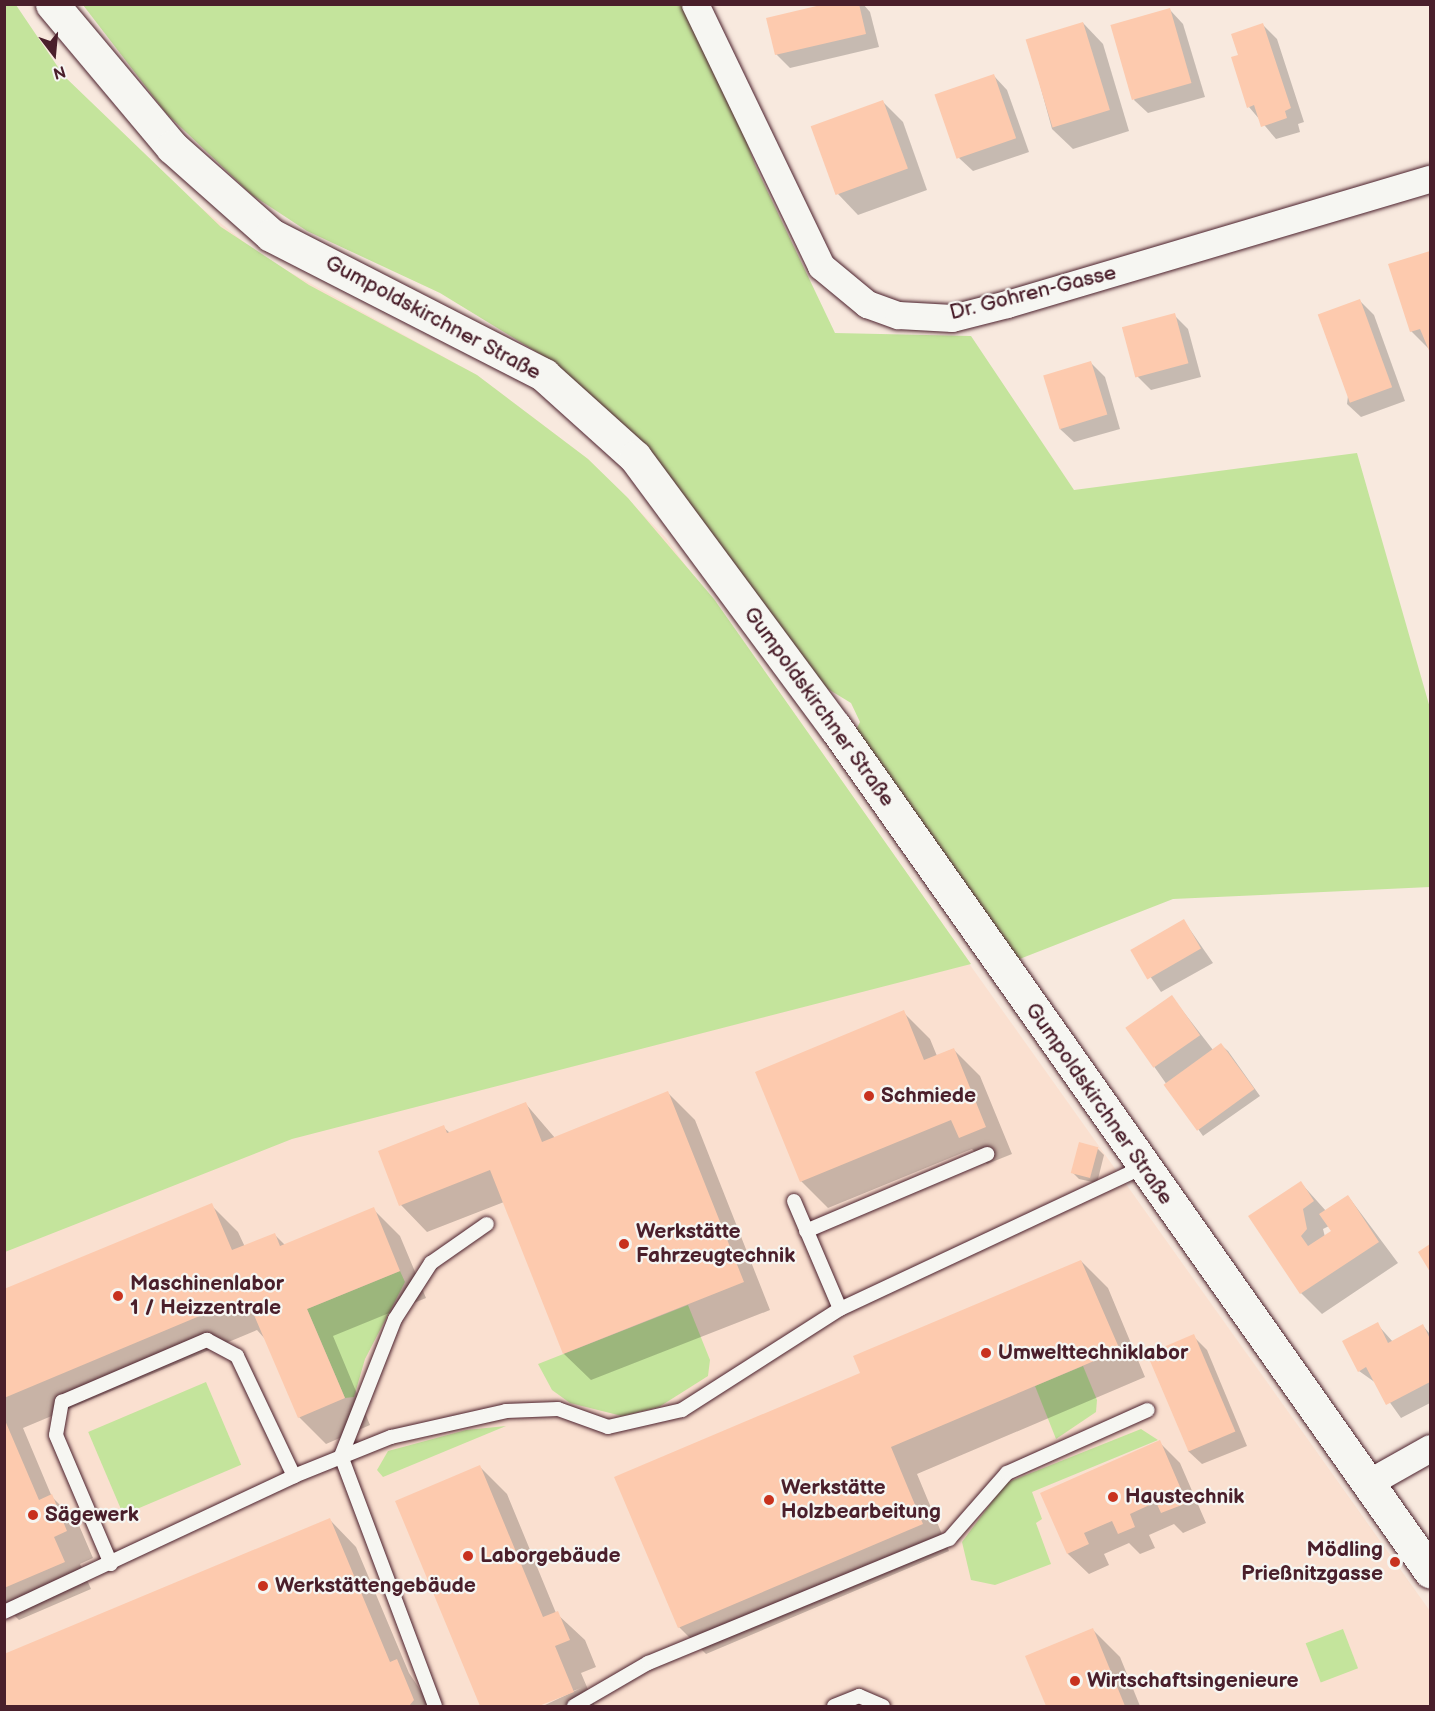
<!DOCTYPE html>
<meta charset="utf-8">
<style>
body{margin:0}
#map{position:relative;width:1435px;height:1711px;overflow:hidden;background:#f8e9de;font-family:"Balsamiq Sans",sans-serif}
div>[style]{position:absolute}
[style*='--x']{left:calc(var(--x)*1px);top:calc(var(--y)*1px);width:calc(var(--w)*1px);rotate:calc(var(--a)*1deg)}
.built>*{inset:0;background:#fae0d0}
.green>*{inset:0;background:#c4e49c;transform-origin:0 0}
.shadow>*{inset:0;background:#0003}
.building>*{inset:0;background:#fdcaae;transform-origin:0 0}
.roads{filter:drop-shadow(0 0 2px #4a1f2b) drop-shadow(0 0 2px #4a1f2b)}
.service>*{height:14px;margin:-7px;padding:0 7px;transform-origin:7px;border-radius:7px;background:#f6f6f2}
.minor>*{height:27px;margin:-13.5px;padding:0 13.5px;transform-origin:13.5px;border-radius:13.5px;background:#f6f6f2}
.secondary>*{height:33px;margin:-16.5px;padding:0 16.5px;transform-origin:16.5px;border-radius:16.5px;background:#f6f6f2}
.dots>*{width:16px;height:16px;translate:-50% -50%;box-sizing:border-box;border:3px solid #f6f6f2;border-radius:50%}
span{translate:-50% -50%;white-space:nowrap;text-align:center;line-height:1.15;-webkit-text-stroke:4.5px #f6f6f2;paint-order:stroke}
.street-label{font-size:21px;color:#4a1f2b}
.poi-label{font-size:21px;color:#4a1f2b;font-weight:700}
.left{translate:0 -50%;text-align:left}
.right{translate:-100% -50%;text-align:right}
.frame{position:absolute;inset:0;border:6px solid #4a1f2b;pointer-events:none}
.north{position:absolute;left:24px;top:24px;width:60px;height:60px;-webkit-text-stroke:4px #f6f6f2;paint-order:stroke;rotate:164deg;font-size:16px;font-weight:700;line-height:24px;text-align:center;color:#4a1f2b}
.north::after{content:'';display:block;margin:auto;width:21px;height:27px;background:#4a1f2b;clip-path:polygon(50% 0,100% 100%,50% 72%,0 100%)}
</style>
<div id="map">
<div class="built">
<i style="clip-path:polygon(4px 104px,184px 194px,264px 258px,477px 375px,588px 459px,666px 538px,1430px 1611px,1430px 1706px,5px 1706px)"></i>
</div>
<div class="green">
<i style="clip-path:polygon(16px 5px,64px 76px,221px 227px,309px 285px,477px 375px,588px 459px,628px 498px,714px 599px,971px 964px,292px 1139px,5px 1252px,4px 5px)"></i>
<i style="clip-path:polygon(83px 5px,698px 5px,755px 165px,835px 333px,971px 336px,1074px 490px,1357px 453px,1430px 708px,1430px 887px,1173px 899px,1017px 960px,856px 730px,860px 722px,851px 703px,823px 686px,553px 362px,440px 293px,307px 231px,252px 195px,166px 113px)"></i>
<i style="clip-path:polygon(400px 1271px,405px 1282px,365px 1359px,354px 1397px,345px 1398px,307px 1309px)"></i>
<i style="clip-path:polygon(688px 1305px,710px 1360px,708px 1376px,659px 1407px,622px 1416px,570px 1403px,552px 1390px,538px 1364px)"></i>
<i style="clip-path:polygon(1083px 1366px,1097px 1400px,1096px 1412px,1056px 1439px,1035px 1386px)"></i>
<i style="left:206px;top:1382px;width:90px;height:128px;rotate:67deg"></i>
<i style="clip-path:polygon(506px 1426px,383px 1477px,377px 1470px,388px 1451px,466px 1430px)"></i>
<i style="clip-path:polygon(1141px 1429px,1158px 1440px,1032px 1492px,1042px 1519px,1036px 1523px,1051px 1564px,995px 1585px,971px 1580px,962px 1542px,1006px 1483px)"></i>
<i style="left:1343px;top:1629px;width:42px;height:40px;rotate:69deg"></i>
</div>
<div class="shadow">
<i style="clip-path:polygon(832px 4px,863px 4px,870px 12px,879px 47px,790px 68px,776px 54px)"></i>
<i style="clip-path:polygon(1170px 10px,1183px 24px,1205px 97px,1148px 113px,1134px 100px)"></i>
<i style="clip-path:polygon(1083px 23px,1103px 44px,1129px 131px,1073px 149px,1052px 129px,1028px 41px)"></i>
<i style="clip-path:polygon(1263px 25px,1277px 39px,1304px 122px,1298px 124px,1300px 132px,1276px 139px,1249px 107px,1240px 56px)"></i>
<i style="clip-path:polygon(994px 76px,1007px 90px,1029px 152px,973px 171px,959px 158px)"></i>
<i style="clip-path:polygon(882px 101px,903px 122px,927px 190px,858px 215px,838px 194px)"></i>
<i style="clip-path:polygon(1430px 252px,1430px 350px,1411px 331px,1390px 265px)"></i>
<i style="clip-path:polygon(1360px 301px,1374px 315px,1405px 401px,1361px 417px,1347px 404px)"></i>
<i style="clip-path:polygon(1174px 315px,1188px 329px,1201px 377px,1151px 390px,1137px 376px)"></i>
<i style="clip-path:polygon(1091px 363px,1105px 377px,1120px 429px,1074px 442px,1060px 429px)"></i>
<i style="clip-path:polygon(1184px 921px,1213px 963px,1161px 992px,1132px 950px)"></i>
<i style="clip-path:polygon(1172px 997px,1213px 1050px,1221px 1045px,1228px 1051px,1260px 1096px,1203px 1136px,1127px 1028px)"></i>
<i style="clip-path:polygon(903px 1012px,930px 1039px,937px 1056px,953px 1049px,980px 1076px,1012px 1154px,987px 1164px,972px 1149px,828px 1208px,801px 1181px)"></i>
<i style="clip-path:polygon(668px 1093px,695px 1120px,770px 1310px,591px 1380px,564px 1354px,504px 1202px,427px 1232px,401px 1205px,443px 1127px,450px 1133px,525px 1103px,555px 1138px)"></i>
<i style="clip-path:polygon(1097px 1148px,1104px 1155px,1097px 1183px,1079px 1179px,1072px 1172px)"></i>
<i style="clip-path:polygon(evenodd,1301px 1183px,1326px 1211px,1348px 1196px,1398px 1263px,1322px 1314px,1301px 1293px,1301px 1183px,1329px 1226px,1333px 1231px,1325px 1237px,1323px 1229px,1329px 1226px)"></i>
<i style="clip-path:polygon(211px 1205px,238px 1232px,245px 1247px,274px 1234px,286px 1246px,373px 1209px,400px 1236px,426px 1298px,333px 1336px,370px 1425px,326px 1444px,299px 1417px,266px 1340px,257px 1330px,23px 1428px,52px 1497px,78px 1523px,93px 1558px,80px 1564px,91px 1589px,19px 1620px,4px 1605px,4px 1291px)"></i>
<i style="clip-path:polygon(1081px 1261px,1108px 1288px,1145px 1377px,917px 1474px,949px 1551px,706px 1654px,679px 1627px,862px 1374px)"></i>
<i style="clip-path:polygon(1377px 1324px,1393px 1342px,1423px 1326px,1430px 1334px,1430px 1403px,1401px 1418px,1376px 1383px,1359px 1371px)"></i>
<i style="clip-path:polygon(1193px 1336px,1207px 1350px,1247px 1446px,1202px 1464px,1188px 1451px)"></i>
<i style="clip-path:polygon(1159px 1442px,1180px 1463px,1206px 1523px,1183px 1533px,1174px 1524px,1149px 1535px,1155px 1548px,1140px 1554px,1129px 1543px,1104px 1554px,1109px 1565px,1089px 1574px,1068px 1554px,1042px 1493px)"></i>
<i style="clip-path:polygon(480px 1467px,507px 1494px,556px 1613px,585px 1640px,596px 1667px,581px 1673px,595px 1706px,543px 1706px,581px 1688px,535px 1706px,481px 1706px,397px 1501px)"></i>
<i style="clip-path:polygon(330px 1520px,356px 1547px,409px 1673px,431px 1706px,4px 1706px,4px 1656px)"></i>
<i style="clip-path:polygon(1093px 1630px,1120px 1657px,1140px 1706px,1048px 1706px,1027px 1657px)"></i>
</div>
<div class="building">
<i style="clip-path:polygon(825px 4px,859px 4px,866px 34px,775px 55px,766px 18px)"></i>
<i style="left:1170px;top:8px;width:78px;height:62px;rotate:74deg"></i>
<i style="left:1083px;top:22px;width:92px;height:60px;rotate:73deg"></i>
<i style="clip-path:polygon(1263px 23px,1291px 108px,1285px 111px,1287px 118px,1261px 127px,1254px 105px,1247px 108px,1231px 57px,1238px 55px,1231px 34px)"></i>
<i style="left:994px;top:74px;width:68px;height:63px;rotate:71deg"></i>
<i style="left:883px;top:100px;width:73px;height:77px;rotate:70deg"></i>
<i style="clip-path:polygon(1430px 251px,1430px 353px,1420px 329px,1410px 332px,1388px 264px)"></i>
<i style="left:1360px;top:299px;width:94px;height:45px;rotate:70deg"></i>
<i style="left:1175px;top:313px;width:52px;height:55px;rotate:75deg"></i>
<i style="left:1091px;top:361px;width:56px;height:50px;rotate:73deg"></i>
<i style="left:1184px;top:919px;width:34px;height:62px;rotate:60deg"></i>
<i style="left:1172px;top:995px;width:49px;height:57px;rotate:55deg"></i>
<i style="clip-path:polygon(904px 1010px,924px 1060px,954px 1048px,986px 1127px,959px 1138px,951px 1120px,800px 1182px,755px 1072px)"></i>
<i style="left:1221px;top:1043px;width:57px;height:71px;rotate:54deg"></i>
<i style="clip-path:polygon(668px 1091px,744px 1282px,563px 1354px,490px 1170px,399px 1206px,378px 1151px,444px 1125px,447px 1133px,526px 1102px,542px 1142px)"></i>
<i style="left:1079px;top:1142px;width:20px;height:32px;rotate:15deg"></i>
<i style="clip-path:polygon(1301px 1181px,1314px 1201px,1303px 1209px,1307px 1229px,1301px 1236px,1308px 1246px,1331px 1231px,1319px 1214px,1348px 1195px,1379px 1242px,1300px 1294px,1248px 1216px)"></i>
<i style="clip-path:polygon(212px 1203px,232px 1250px,275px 1233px,280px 1246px,374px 1207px,400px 1271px,307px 1309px,345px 1398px,298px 1418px,251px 1308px,238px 1313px,233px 1302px,4px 1398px,4px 1289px)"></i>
<i style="clip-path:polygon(1430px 1244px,1430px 1272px,1418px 1252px)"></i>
<i style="clip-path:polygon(1081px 1260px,1120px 1350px,891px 1447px,923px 1524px,678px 1628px,614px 1477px,860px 1373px,853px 1356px)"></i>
<i style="clip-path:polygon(1378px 1322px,1388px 1343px,1423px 1324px,1430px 1339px,1430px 1382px,1386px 1405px,1366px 1367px,1358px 1372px,1342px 1341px)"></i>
<i style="left:1194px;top:1334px;width:106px;height:51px;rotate:67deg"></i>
<i style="clip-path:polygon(4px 1418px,39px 1500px,52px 1494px,67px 1531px,54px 1537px,65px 1562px,4px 1588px)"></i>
<i style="clip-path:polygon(1160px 1440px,1187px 1503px,1161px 1513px,1156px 1502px,1130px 1514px,1135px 1527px,1118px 1534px,1112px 1521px,1084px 1533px,1089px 1544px,1067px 1554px,1040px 1493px)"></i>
<i style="clip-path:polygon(480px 1465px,543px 1617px,558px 1611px,570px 1640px,555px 1646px,574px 1692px,539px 1706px,480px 1706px,395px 1501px)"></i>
<i style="clip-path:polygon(330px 1518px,390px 1662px,397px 1659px,414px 1700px,409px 1706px,4px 1706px,4px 1654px)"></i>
<i style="clip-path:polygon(1093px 1628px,1125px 1706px,1046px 1706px,1025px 1656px)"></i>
</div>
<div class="roads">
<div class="service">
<i style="--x:794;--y:1201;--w:117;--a:66.9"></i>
<i style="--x:806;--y:1231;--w:197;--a:-23"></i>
<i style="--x:111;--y:1564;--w:140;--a:-113.1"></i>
<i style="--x:56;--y:1435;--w:34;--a:-80"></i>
<i style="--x:62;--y:1402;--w:158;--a:-23.2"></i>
<i style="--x:207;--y:1340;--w:34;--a:28"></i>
<i style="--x:237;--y:1356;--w:133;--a:64.6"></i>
<i style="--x:4;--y:1612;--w:320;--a:-25.1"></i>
<i style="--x:294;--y:1476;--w:105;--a:-21.9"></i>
<i style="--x:391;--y:1437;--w:118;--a:-12.7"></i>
<i style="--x:506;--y:1411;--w:52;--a:-2.2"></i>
<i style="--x:558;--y:1409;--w:53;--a:19.8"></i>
<i style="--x:608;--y:1427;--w:76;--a:-12.9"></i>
<i style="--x:682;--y:1410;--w:188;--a:-32.6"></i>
<i style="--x:840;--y:1309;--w:335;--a:-25.1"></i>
<i style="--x:435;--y:1706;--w:267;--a:-110.6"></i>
<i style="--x:341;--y:1456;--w:147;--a:-68.5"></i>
<i style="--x:395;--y:1319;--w:67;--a:-57.3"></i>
<i style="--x:431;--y:1263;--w:68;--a:-34.9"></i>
<i style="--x:574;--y:1706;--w:86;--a:-30.2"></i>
<i style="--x:648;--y:1663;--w:326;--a:-22.4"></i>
<i style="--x:949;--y:1539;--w:88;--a:-48.7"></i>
<i style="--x:1007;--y:1473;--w:154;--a:-24.1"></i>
<i style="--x:834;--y:1706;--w:27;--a:-22"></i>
<i style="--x:859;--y:1696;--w:26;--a:23"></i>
</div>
<div class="minor">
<i style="--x:695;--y:4;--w:291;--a:64.3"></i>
<i style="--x:821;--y:266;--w:60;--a:39.6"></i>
<i style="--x:867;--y:304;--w:33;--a:20"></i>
<i style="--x:898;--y:315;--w:54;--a:3.2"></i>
<i style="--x:952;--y:318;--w:57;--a:-14.3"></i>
<i style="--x:1007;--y:304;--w:441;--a:-16.5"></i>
<i style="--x:1368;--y:1483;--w:71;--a:-29.4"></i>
</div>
<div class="secondary">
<i style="--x:52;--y:4;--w:187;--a:50"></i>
<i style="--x:172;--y:147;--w:132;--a:41.6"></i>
<i style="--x:271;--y:235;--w:307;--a:27.1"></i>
<i style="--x:544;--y:375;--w:122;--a:42"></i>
<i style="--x:635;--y:457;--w:336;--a:53.5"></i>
<i style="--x:835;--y:727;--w:1033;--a:54.82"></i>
</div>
</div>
<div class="dots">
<i style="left:869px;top:1096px;background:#c8321e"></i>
<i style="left:624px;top:1244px;background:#c8321e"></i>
<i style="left:118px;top:1296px;background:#c8321e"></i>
<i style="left:986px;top:1353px;background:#c8321e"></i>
<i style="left:1113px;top:1497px;background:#c8321e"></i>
<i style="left:769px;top:1500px;background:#c8321e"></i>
<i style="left:33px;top:1515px;background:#c8321e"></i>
<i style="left:468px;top:1556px;background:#c8321e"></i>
<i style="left:1395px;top:1562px;background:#c8321e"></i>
<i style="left:263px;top:1586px;background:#c8321e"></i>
<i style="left:1075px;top:1681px;background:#c8321e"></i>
</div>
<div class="street-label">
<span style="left:1033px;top:293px;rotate:-14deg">Dr. Gohren-Gasse</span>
<span style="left:433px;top:318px;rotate:28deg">Gumpoldskirchner Straße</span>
<span style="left:819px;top:707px;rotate:54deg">Gumpoldskirchner Straße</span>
<span style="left:1099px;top:1104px;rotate:55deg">Gumpoldskirchner Straße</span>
</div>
<div class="poi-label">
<span class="left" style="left:881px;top:1096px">Schmiede</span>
<span class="left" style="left:636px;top:1244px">Werkstätte<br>Fahrzeugtechnik</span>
<span class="left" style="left:130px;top:1296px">Maschinenlabor<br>1 / Heizzentrale</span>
<span class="left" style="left:998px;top:1353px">Umwelttechniklabor</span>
<span class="left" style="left:781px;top:1500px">Werkstätte<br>Holzbearbeitung</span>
<span class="left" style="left:1125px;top:1497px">Haustechnik</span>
<span class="left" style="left:45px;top:1515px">Sägewerk</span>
<span class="right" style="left:1383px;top:1562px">Mödling<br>Prießnitzgasse</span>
<span class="left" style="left:480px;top:1556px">Laborgebäude</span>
<span class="left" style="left:275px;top:1586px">Werkstättengebäude</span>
<span class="left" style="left:1087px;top:1681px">Wirtschaftsingenieure</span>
</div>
<div class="frame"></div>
<div class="north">N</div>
</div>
